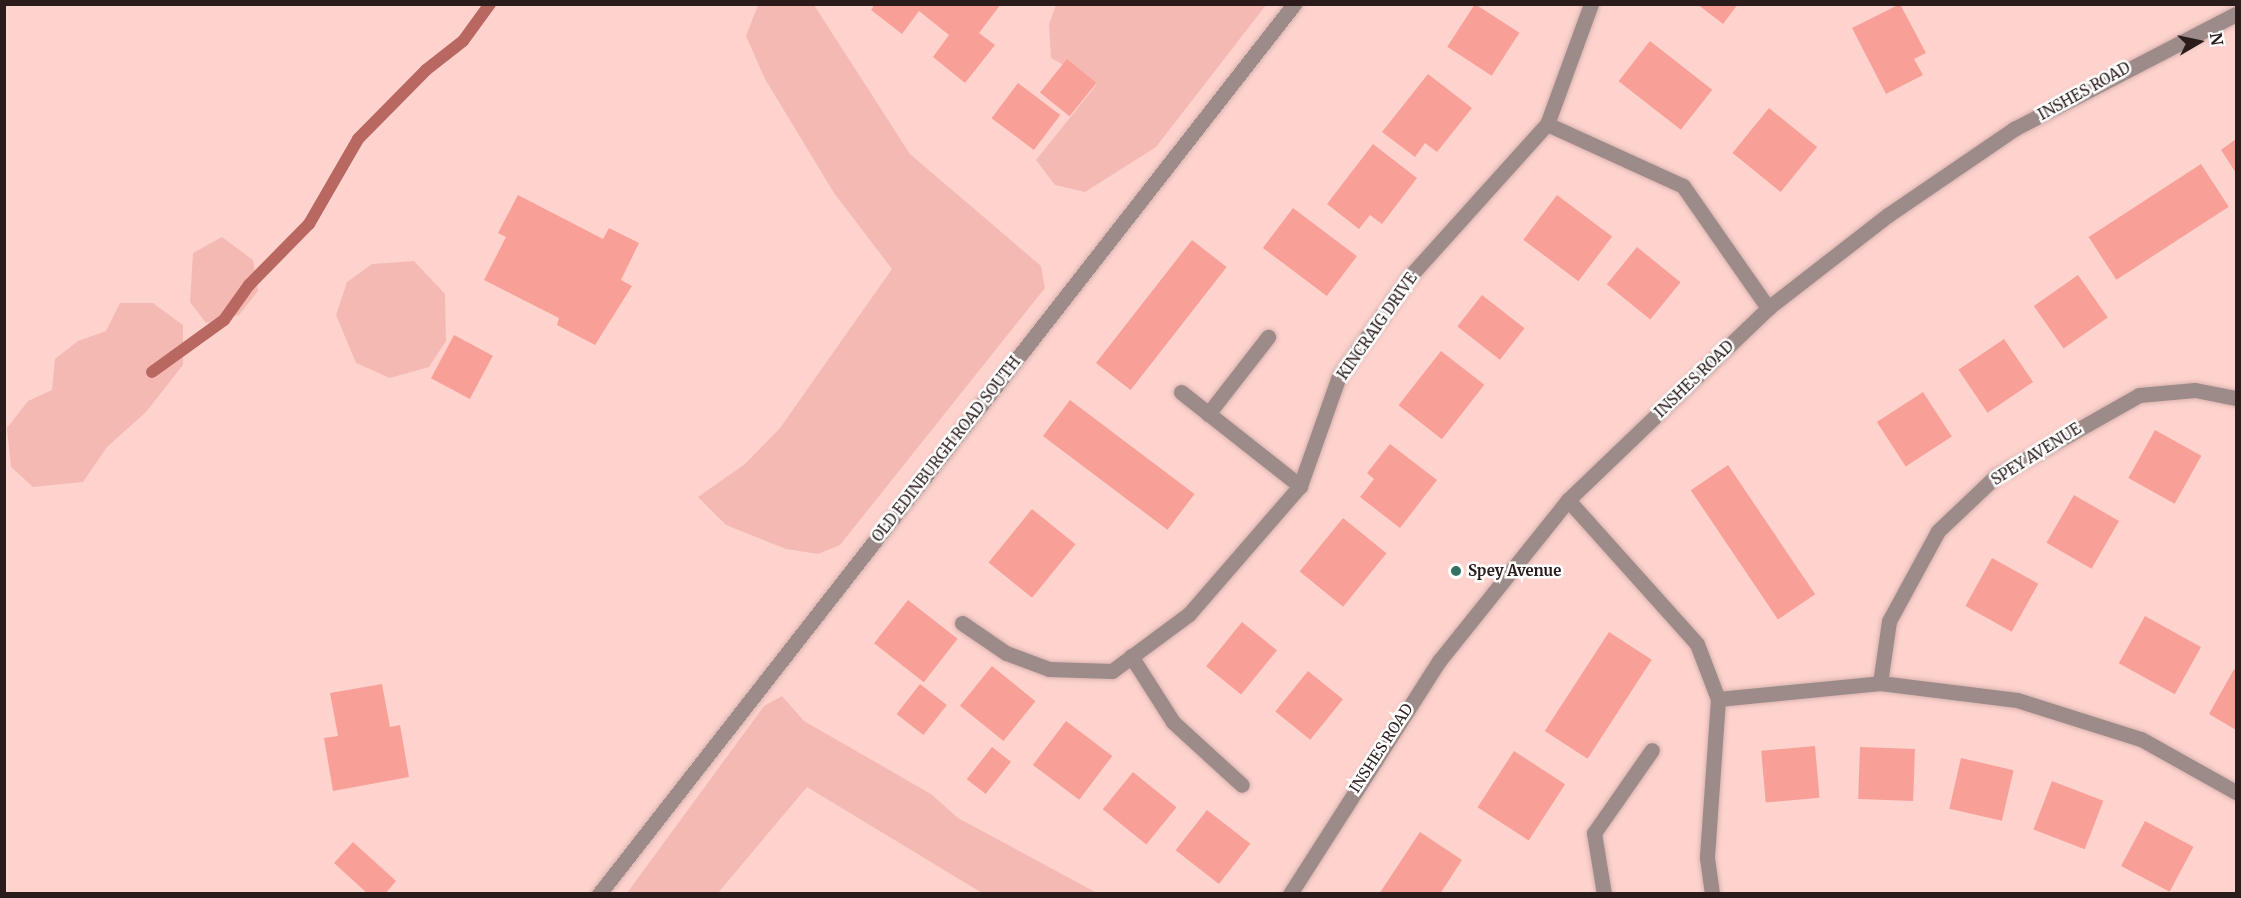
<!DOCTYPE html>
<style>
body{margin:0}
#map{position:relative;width:2241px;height:898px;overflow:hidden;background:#fed3ce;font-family:Merriweather,serif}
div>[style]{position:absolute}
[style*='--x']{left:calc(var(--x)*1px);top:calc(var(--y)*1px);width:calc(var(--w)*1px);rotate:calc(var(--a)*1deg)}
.green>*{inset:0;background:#f5b9b3}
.stream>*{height:12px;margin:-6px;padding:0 6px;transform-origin:6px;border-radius:6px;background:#b96761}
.building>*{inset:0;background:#f8a098;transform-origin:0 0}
.roads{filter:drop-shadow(0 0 2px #d8b2ae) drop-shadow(0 0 2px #d8b2ae)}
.service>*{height:15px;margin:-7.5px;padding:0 7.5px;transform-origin:7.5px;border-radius:7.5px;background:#9d8b89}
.minor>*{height:15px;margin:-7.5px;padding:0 7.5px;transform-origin:7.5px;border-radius:7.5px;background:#9d8b89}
.tertiary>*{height:15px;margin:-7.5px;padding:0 7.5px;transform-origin:7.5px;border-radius:7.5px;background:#9d8b89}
.dots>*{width:16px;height:16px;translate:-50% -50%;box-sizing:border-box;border:3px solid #fff;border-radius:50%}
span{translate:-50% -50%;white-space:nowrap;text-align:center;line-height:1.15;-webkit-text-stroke:5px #fff;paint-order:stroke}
.street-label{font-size:15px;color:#2b1c1b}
.poi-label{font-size:15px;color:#2b1c1b;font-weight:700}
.left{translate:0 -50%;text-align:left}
.frame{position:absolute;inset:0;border:6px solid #2b1c1b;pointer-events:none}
.north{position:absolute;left:2169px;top:12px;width:60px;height:60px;-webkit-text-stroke:4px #fff;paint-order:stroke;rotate:81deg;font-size:16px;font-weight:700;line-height:24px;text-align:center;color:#2b1c1b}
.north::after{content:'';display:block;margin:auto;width:21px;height:27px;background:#2b1c1b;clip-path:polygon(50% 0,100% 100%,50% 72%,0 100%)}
</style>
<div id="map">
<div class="green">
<i style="clip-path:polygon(758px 5px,814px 5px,910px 154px,1041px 266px,1045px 288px,840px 545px,818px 554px,786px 549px,726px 525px,698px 497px,745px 464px,780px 428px,892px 269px,834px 193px,765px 79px,746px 36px)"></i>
<i style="clip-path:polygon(1056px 5px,1266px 5px,1156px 147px,1085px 192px,1055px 185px,1036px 160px,1097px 84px,1051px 58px,1049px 24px)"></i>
<i style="clip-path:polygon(222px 237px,253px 260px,258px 291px,239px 315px,206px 323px,190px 302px,193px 253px)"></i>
<i style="clip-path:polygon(414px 261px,445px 294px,446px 341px,429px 367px,390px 378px,356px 363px,336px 315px,347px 282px,372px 264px)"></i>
<i style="clip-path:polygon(120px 303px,153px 303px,183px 325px,183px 365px,146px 412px,107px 447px,83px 482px,33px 487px,11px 467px,7px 428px,28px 401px,52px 390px,55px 359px,78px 341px,106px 331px)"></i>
<i style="clip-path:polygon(782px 696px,804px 721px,931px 794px,958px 818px,1097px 893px,982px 893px,807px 787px,718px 893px,627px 893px,764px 706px)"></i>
</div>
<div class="stream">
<i style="--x:152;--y:372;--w:89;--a:-35.8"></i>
<i style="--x:224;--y:320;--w:43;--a:-54.5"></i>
<i style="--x:249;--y:285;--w:86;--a:-45.5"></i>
<i style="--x:309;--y:224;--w:98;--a:-60"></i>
<i style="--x:358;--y:139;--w:97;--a:-45.4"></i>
<i style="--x:426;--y:70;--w:47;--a:-38.1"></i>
<i style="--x:463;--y:41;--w:46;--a:-53.9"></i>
</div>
<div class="building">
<i style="clip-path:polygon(875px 4px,1001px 4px,979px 33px,995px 45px,965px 83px,933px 57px,949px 35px,919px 11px,902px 34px,871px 10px)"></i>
<i style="left:1475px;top:4px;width:53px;height:51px;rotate:33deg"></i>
<i style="clip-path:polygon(1697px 4px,1738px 4px,1723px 24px)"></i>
<i style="clip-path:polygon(1900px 4px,1926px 53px,1914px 59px,1923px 75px,1886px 94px,1852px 28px)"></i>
<i style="left:1650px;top:41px;width:79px;height:51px;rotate:38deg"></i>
<i style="left:1067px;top:59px;width:38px;height:43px;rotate:39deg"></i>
<i style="clip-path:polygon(1428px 74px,1472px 108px,1437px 152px,1425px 143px,1415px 157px,1382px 132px)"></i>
<i style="left:1018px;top:83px;width:53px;height:44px;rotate:37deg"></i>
<i style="left:1769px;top:108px;width:62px;height:58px;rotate:39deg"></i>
<i style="clip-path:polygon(2236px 139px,2236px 173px,2221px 150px)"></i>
<i style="clip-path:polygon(1373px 144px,1417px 178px,1382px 224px,1370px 215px,1359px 229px,1327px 204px)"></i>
<i style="left:2201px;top:164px;width:51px;height:134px;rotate:57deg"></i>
<i style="clip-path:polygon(518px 195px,603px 239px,609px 228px,639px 243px,621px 280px,632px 286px,595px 345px,557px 325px,559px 318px,484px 280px,506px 237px,498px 233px)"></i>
<i style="left:1557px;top:195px;width:69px;height:56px;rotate:37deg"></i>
<i style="left:1293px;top:208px;width:80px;height:50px;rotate:37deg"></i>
<i style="left:1192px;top:240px;width:44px;height:156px;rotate:38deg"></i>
<i style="left:1637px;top:247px;width:56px;height:48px;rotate:39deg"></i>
<i style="left:2078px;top:275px;width:52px;height:54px;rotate:55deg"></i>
<i style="left:1482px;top:295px;width:54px;height:40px;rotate:38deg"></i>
<i style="left:454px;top:335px;width:44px;height:49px;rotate:28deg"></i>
<i style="left:2004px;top:339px;width:52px;height:55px;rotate:56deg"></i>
<i style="left:1441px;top:351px;width:55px;height:69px;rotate:38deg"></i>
<i style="left:1923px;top:392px;width:53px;height:55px;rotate:57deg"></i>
<i style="left:1070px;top:400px;width:156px;height:45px;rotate:37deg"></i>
<i style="left:2155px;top:430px;width:53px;height:55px;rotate:29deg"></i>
<i style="clip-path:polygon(1390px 444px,1437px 480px,1400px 528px,1360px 497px,1374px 479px,1367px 473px)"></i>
<i style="left:1728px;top:465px;width:156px;height:45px;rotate:56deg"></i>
<i style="left:2074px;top:495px;width:52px;height:55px;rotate:30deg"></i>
<i style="left:1032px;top:509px;width:56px;height:69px;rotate:39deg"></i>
<i style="left:1343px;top:518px;width:56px;height:69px;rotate:39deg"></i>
<i style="left:1992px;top:558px;width:53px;height:55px;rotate:29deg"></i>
<i style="left:908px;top:600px;width:63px;height:55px;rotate:38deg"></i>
<i style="left:2145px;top:616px;width:64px;height:54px;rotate:29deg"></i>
<i style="left:1242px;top:622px;width:45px;height:57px;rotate:39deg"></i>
<i style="left:1609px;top:632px;width:51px;height:118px;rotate:33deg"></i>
<i style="left:992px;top:666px;width:56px;height:51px;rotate:39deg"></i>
<i style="clip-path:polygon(2234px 669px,2236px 670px,2236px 730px,2209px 714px)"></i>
<i style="left:1308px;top:671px;width:45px;height:52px;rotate:39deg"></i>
<i style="clip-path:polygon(382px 684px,390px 727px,400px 725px,409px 777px,333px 791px,324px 738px,338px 736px,330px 693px)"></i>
<i style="left:920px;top:684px;width:34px;height:38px;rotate:38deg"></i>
<i style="left:1066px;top:721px;width:58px;height:55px;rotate:37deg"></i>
<i style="left:1815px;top:746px;width:52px;height:54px;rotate:85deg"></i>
<i style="left:992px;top:747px;width:24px;height:41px;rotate:38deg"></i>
<i style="left:1860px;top:747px;width:55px;height:52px;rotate:2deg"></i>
<i style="left:1514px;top:751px;width:61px;height:67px;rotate:33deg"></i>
<i style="left:1961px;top:758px;width:54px;height:52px;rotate:13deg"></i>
<i style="left:1133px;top:772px;width:56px;height:48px;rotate:39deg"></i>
<i style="left:2052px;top:781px;width:55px;height:52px;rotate:21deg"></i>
<i style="left:1207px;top:810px;width:55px;height:51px;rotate:38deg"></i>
<i style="left:2145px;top:821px;width:55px;height:51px;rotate:28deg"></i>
<i style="clip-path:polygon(1420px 832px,1462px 860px,1440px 894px,1379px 894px)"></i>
<i style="clip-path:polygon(353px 842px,396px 881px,385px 894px,368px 894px,334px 863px)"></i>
</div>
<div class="roads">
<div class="service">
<i style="--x:1181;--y:392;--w:152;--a:38.3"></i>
<i style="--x:1208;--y:414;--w:98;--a:-52.1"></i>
<i style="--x:962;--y:623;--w:53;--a:34.3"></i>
<i style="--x:1006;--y:653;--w:46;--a:20.4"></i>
<i style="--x:1049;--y:669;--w:63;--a:1.8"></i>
<i style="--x:1131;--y:656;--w:78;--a:57.5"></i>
<i style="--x:1173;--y:722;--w:93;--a:42.4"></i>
</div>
<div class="minor">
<i style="--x:1591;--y:4;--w:128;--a:110.1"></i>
<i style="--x:1547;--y:124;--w:149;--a:24.5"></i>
<i style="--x:1683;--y:186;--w:149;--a:55.1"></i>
<i style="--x:1568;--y:500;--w:193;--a:48.1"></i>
<i style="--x:1697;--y:644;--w:59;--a:69.1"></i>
<i style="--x:1718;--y:699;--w:159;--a:94"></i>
<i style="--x:1707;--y:858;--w:36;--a:82"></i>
<i style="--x:1112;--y:671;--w:96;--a:-36.5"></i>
<i style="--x:1189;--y:614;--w:169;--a:-49.1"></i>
<i style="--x:1300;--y:486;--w:117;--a:-70.5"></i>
<i style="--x:1339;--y:376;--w:124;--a:-54.5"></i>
<i style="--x:1411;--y:275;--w:203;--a:-48"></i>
<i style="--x:1880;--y:683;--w:63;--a:-81.7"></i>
<i style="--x:1889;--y:621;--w:102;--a:-61.4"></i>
<i style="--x:1938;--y:531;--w:80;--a:-43.5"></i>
<i style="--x:1996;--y:476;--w:164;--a:-29.5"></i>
<i style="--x:2139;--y:395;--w:56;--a:-5.1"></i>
<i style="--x:2195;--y:390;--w:42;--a:11"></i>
<i style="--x:1718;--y:699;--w:163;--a:-5.6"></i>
<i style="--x:1880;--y:683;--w:138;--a:7.1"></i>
<i style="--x:2017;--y:700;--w:130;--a:17.5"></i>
<i style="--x:2141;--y:739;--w:109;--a:29.2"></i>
<i style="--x:599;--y:894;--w:1129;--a:-52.01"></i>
<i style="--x:1604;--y:894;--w:62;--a:-99.3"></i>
<i style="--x:1594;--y:833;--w:101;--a:-55.1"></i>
</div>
<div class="tertiary">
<i style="--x:1290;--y:894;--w:277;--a:-57.4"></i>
<i style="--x:1439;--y:661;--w:206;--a:-51.3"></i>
<i style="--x:1568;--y:500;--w:277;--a:-43.8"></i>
<i style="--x:1768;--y:308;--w:152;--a:-37.8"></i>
<i style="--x:1888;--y:215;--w:153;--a:-34.3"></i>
<i style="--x:2014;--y:129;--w:250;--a:-27.4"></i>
</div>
</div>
<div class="dots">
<i style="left:1456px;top:571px;background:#307161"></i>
</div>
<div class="street-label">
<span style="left:2084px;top:91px;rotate:-29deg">INSHES ROAD</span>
<span style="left:1377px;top:326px;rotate:-55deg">KINCRAIG DRIVE</span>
<span style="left:1694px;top:379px;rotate:-44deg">INSHES ROAD</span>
<span style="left:946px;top:449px;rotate:-52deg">OLD EDINBURGH ROAD SOUTH</span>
<span style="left:2036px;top:454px;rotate:-32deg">SPEY AVENUE</span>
<span style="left:1381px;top:748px;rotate:-57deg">INSHES ROAD</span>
</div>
<div class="poi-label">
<span class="left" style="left:1468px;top:571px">Spey Avenue</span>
</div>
<div class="frame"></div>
<div class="north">N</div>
</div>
